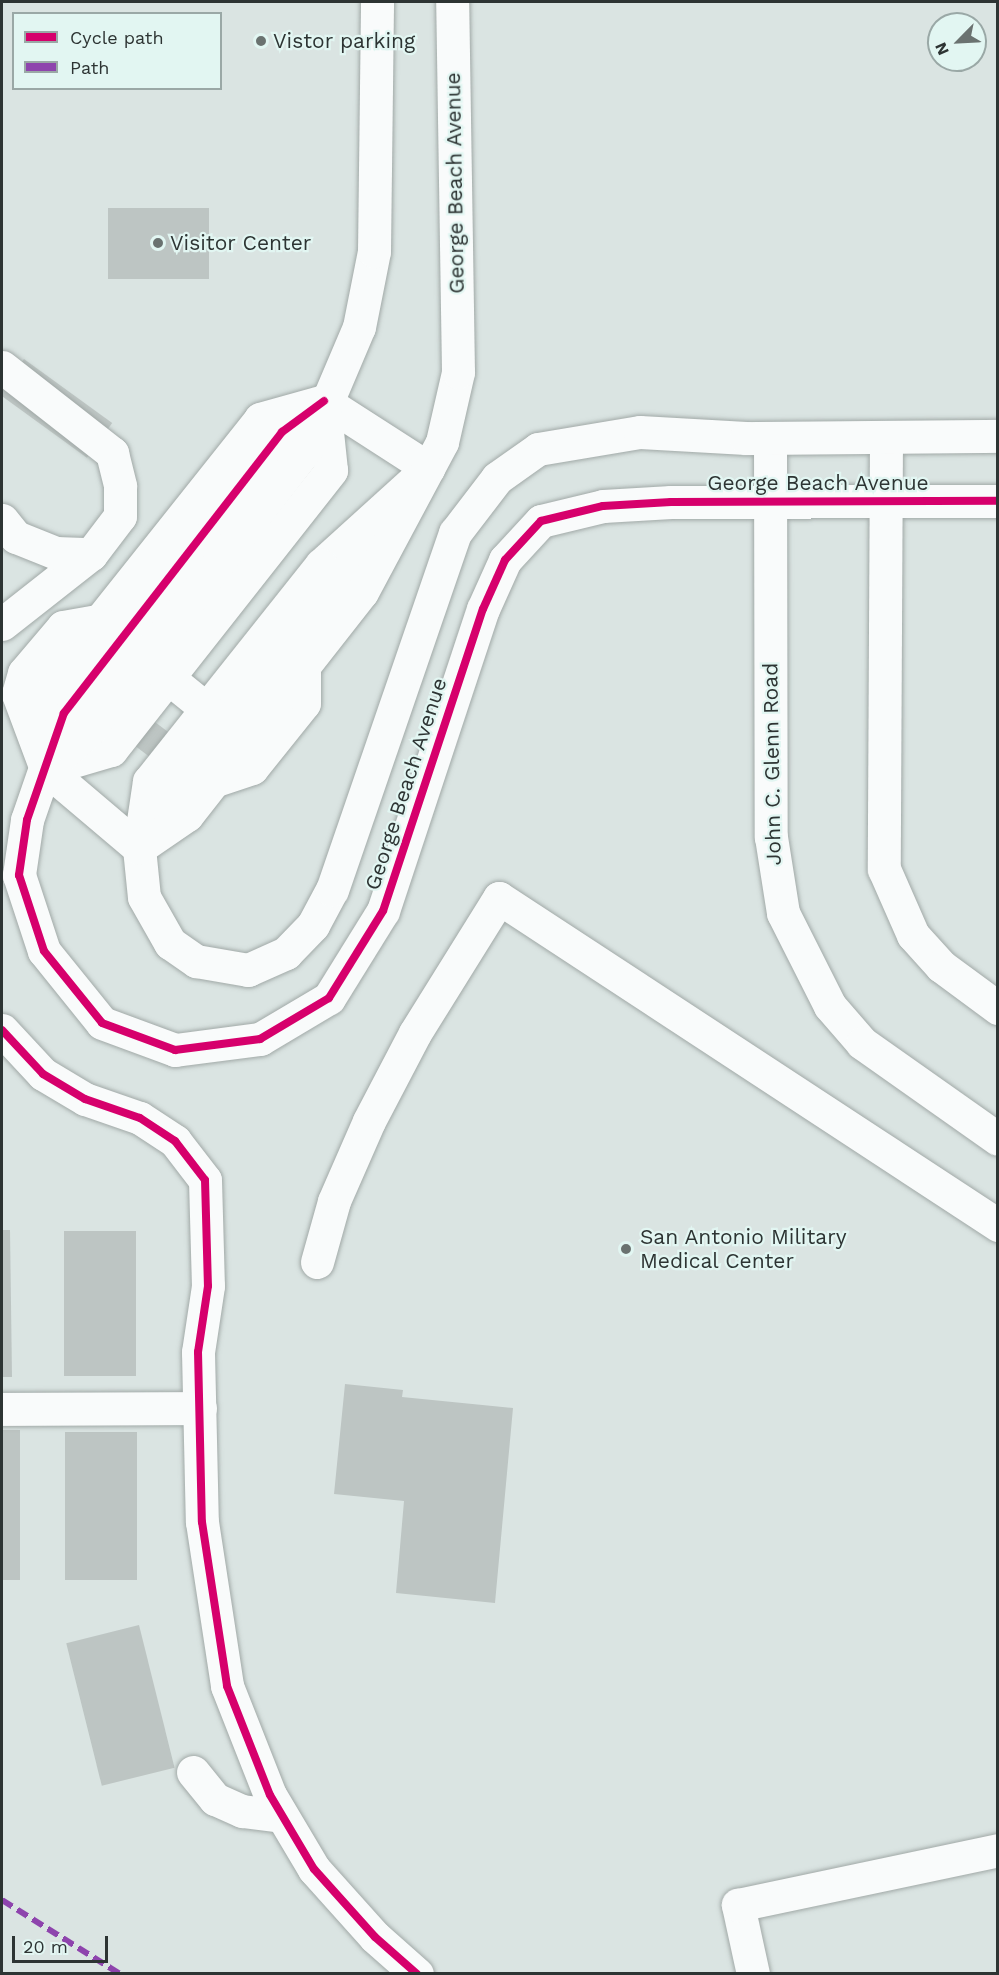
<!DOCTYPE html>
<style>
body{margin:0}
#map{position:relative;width:999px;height:1975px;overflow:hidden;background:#dae4e2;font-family:"Work Sans",sans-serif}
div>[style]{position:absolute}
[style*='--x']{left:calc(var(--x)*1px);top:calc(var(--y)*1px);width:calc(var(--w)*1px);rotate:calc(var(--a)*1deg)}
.building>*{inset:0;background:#bdc5c3;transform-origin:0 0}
.roads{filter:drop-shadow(0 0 2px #a1a9a7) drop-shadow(0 0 2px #a1a9a7)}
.minor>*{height:33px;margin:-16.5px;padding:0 16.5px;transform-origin:16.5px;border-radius:16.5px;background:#f9fbfb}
.quiet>*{height:6px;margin-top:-3px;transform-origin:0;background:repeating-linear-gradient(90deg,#8e44ad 0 12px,transparent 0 18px)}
.cycleway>*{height:8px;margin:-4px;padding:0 4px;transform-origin:4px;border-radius:4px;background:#d6006c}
.dots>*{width:16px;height:16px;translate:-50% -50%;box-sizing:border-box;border:3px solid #e2f6f2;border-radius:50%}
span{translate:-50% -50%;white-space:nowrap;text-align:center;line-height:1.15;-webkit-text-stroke:4.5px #e2f6f2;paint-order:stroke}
.poi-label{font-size:21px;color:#2d3433}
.left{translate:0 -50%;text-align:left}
.street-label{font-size:21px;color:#2d3433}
.frame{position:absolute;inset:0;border:3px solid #2d3433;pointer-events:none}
.legend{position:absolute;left:12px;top:12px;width:210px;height:78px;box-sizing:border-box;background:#e2f6f2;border:2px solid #9aa8a6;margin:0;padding:8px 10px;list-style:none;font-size:18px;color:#2d3433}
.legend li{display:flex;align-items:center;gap:12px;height:30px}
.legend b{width:30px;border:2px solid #9aa8a6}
.north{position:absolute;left:927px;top:12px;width:60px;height:60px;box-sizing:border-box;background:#e2f6f2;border:2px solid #9aa8a6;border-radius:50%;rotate:246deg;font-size:16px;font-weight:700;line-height:24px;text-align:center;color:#2d3433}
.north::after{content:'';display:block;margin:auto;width:21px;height:27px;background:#6a7270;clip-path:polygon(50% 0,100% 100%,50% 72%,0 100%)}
.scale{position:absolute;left:12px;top:1936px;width:96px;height:27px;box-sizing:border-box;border:3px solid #2d3433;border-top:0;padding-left:8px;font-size:18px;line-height:21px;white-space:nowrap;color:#2d3433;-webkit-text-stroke:4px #e2f6f2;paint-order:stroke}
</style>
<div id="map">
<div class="building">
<i style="left:108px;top:208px;width:101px;height:71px"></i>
<i style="left:24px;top:359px;width:109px;height:43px;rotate:36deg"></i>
<i style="left:151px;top:719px;width:26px;height:31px;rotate:37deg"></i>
<i style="clip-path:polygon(2px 1230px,10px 1230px,12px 1377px,2px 1377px)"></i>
<i style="left:64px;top:1231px;width:72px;height:145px"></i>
<i style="clip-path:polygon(345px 1384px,403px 1390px,402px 1397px,513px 1408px,495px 1603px,396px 1593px,404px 1501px,334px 1494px)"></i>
<i style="left:2px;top:1430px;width:18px;height:150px"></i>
<i style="left:65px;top:1432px;width:72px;height:148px"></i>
<i style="left:139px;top:1625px;width:147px;height:75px;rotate:76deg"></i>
</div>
<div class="roads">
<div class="minor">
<i style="--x:2;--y:367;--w:140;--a:38"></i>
<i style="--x:112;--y:453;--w:34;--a:76"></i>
<i style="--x:120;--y:486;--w:30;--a:90"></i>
<i style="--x:120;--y:516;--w:48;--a:127.3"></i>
<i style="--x:91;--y:554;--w:113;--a:141.8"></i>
<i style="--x:324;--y:401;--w:52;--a:143.6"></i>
<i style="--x:282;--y:432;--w:356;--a:127.8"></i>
<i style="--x:64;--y:713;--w:113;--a:109.1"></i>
<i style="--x:27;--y:820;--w:56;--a:98.3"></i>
<i style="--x:19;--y:875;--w:80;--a:71.8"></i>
<i style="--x:44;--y:951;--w:92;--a:51.1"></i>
<i style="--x:102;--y:1023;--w:78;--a:20.3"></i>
<i style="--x:175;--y:1050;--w:86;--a:-7.4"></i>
<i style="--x:260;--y:1039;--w:80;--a:-30.7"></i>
<i style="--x:329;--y:998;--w:102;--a:-58.2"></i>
<i style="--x:383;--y:911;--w:318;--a:-71.7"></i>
<i style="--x:483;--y:609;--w:54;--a:-65.8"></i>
<i style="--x:505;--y:560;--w:53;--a:-47.3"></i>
<i style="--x:541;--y:521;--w:64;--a:-13.6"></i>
<i style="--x:603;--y:506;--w:68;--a:-3.4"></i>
<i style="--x:671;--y:502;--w:327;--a:-0.2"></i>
<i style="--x:886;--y:437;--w:432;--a:90.3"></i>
<i style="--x:884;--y:869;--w:72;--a:66.3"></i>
<i style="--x:913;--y:935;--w:42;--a:47.9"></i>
<i style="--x:941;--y:966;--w:71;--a:36.4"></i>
<i style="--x:770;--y:438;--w:399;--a:89.9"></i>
<i style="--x:771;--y:837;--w:77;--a:81"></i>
<i style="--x:783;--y:913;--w:104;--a:63.2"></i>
<i style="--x:830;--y:1006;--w:49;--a:49.1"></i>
<i style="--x:862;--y:1043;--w:166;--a:35.2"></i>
<i style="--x:428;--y:468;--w:144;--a:137.8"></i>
<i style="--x:321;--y:565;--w:276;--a:128.5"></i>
<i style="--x:149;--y:781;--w:68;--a:98.5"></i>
<i style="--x:139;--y:848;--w:49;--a:84.2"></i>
<i style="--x:144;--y:897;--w:53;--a:60.5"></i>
<i style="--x:170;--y:943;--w:32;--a:35"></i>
<i style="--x:196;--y:961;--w:53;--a:9.8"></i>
<i style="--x:248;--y:970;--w:42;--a:-24.1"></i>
<i style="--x:286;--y:953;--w:39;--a:-46"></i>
<i style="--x:313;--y:925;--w:40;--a:-62"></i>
<i style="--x:332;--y:890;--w:378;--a:-71"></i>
<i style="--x:455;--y:533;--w:69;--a:-52.6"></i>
<i style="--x:497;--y:478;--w:50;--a:-35.3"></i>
<i style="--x:538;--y:449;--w:103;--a:-9.5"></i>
<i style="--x:640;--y:432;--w:106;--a:3.2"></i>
<i style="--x:746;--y:438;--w:252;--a:-0.5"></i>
<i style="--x:2;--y:520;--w:22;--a:51"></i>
<i style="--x:16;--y:537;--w:43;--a:21.8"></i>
<i style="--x:56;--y:553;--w:35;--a:2"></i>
<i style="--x:44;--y:752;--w:56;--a:-94.1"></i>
<i style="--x:40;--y:696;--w:354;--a:-51.5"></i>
<i style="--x:260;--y:419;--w:66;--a:-15.7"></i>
<i style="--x:324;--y:401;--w:124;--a:32.8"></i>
<i style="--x:53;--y:767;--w:60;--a:-16.3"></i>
<i style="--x:111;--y:750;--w:356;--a:-51.8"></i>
<i style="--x:331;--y:470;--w:57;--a:-96"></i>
<i style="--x:47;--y:768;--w:57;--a:-42.1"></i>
<i style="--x:89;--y:730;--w:358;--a:-52.3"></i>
<i style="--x:308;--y:447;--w:130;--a:-67"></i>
<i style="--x:359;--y:327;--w:77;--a:-78.8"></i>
<i style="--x:374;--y:251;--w:249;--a:-89.3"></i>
<i style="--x:213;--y:781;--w:41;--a:-18.4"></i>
<i style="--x:252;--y:768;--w:83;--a:-51.3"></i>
<i style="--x:304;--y:703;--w:39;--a:-90"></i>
<i style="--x:147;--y:836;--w:137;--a:-54.8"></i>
<i style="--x:226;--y:724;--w:231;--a:-51.7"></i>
<i style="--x:139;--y:848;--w:58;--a:-34.5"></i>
<i style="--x:187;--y:815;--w:283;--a:-51.9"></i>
<i style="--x:362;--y:592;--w:170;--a:-61.9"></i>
<i style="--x:442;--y:442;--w:72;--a:-77.1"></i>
<i style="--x:458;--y:372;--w:370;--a:-90.9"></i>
<i style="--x:139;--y:848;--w:122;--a:-139.7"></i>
<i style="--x:46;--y:769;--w:80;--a:-110.5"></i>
<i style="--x:18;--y:694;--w:22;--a:-74"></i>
<i style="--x:24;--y:673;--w:60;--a:-49.7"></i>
<i style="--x:63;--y:627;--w:36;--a:-10"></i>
<i style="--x:98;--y:621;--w:162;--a:39"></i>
<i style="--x:2;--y:1030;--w:60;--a:47"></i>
<i style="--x:43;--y:1074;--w:49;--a:30.8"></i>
<i style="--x:85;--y:1099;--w:58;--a:19.1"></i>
<i style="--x:140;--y:1118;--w:42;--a:33.3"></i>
<i style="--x:175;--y:1141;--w:49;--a:52.4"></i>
<i style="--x:205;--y:1180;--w:106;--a:88.4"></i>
<i style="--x:208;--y:1286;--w:67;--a:98.6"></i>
<i style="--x:198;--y:1352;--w:170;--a:88.7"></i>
<i style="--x:202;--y:1522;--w:166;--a:81.3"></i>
<i style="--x:227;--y:1686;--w:117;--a:68.5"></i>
<i style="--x:270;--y:1795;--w:86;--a:59.3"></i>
<i style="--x:314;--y:1869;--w:91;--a:48.1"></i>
<i style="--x:375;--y:1937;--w:56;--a:41.4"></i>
<i style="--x:317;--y:1262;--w:63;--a:-74.4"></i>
<i style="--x:334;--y:1201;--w:87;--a:-66.4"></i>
<i style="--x:369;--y:1121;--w:99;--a:-62.4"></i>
<i style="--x:415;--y:1033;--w:159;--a:-58.1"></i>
<i style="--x:499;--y:898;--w:597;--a:33.24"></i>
<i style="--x:2;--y:1409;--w:198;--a:-0.3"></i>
<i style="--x:193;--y:1772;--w:35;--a:51"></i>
<i style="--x:215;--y:1799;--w:30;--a:24"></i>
<i style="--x:242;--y:1811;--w:40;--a:7.1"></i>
<i style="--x:753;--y:1974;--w:71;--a:-102.3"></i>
<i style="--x:738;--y:1905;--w:266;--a:-11.9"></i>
</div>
</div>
<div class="quiet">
<i style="--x:2;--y:1900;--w:139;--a:32.1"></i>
</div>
<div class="cycleway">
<i style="--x:324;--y:401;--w:52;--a:143.6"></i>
<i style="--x:282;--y:432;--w:356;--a:127.8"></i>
<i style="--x:64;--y:713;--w:113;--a:109.1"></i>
<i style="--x:27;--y:820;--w:56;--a:98.3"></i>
<i style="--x:19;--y:875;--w:80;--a:71.8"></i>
<i style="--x:44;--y:951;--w:92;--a:51.1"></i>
<i style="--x:102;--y:1023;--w:78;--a:20.3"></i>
<i style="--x:175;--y:1050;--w:86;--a:-7.4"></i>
<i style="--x:260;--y:1039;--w:80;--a:-30.7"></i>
<i style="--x:329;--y:998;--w:102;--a:-58.2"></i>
<i style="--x:383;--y:911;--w:318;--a:-71.7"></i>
<i style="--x:483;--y:609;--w:54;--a:-65.8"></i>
<i style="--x:505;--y:560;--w:53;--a:-47.3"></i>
<i style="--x:541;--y:521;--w:64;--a:-13.6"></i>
<i style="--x:603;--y:506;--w:68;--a:-3.4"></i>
<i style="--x:671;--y:502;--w:327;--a:-0.2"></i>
<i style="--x:2;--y:1030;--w:60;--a:47"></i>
<i style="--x:43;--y:1074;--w:49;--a:30.8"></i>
<i style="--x:85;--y:1099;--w:58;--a:19.1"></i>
<i style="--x:140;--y:1118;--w:42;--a:33.3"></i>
<i style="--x:175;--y:1141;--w:49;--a:52.4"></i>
<i style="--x:205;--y:1180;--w:106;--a:88.4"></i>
<i style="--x:208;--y:1286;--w:67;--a:98.6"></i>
<i style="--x:198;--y:1352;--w:170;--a:88.7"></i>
<i style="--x:202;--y:1522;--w:166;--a:81.3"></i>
<i style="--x:227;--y:1686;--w:117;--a:68.5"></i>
<i style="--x:270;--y:1795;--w:86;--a:59.3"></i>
<i style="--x:314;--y:1869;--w:91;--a:48.1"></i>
<i style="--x:375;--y:1937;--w:56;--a:41.4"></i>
</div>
<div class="dots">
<i style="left:261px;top:41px;background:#6a7270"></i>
<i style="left:158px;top:243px;background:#6a7270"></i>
<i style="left:626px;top:1249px;background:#6a7270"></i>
</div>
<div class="poi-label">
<span class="left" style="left:273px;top:41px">Vistor parking</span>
<span class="left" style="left:170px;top:243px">Visitor Center</span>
<span class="left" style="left:640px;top:1249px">San Antonio Military<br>Medical Center</span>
</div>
<div class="street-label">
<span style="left:455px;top:183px;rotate:-91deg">George Beach Avenue</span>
<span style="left:818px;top:483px">George Beach Avenue</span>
<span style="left:772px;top:764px;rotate:-91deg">John C. Glenn Road</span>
<span style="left:406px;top:784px;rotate:-72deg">George Beach Avenue</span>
</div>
<div class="frame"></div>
<ul class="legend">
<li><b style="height:8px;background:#d6006c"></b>Cycle path</li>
<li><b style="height:8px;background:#8e44ad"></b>Path</li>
</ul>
<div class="north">N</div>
<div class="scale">20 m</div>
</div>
